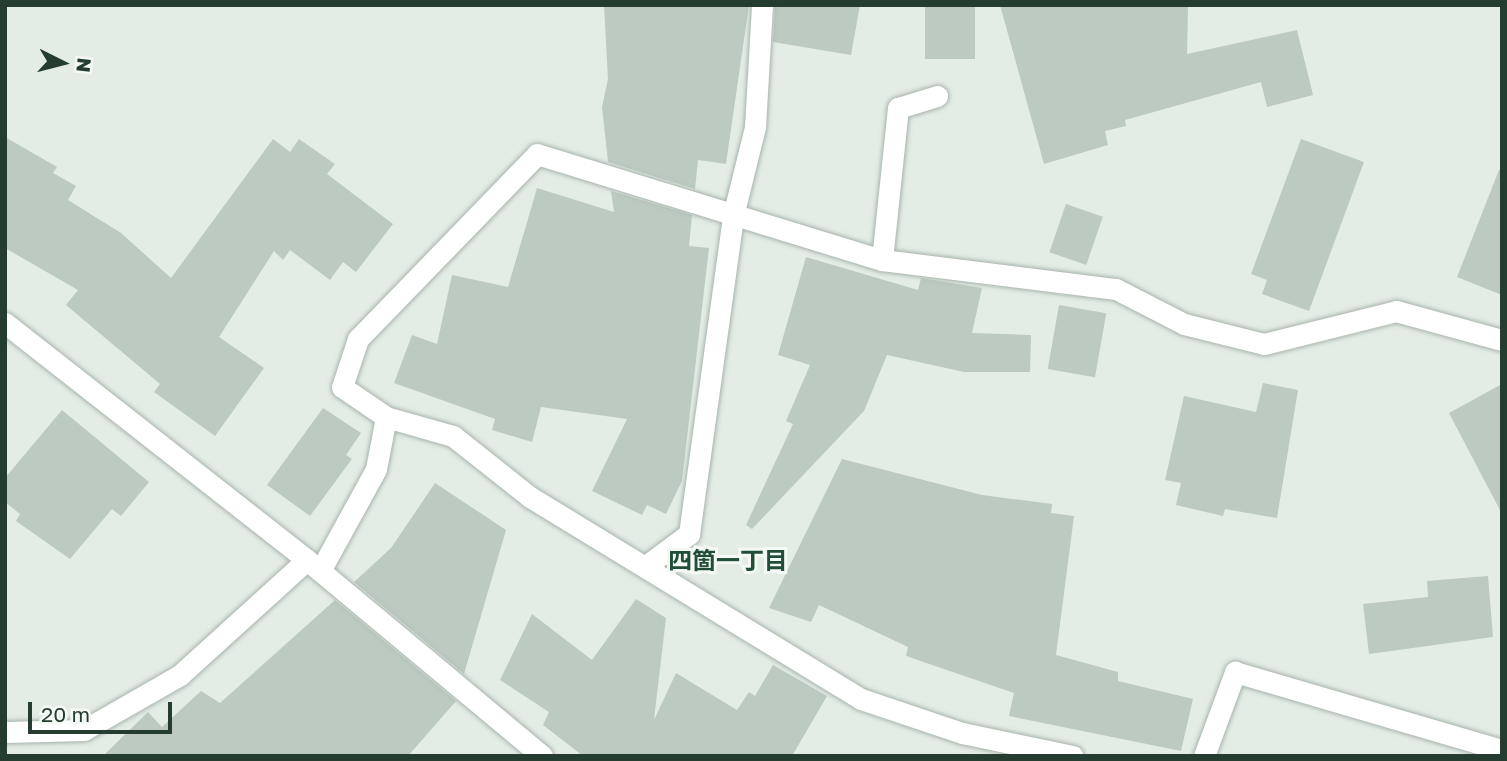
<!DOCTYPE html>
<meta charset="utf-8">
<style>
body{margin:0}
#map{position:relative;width:1507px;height:761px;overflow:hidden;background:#e4ece6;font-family:"Golos Text","Noto Sans JP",sans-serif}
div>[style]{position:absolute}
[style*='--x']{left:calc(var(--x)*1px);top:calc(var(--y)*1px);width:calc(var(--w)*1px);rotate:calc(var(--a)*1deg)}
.building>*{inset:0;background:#bccac1;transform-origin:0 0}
.roads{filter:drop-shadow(0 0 2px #a7b4ac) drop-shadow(0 0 2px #a7b4ac)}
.minor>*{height:21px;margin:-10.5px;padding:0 10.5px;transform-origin:10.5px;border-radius:10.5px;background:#fff}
span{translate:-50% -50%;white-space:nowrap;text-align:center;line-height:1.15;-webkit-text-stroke:6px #f4f9f5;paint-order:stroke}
.neighbourhood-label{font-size:24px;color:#214e37;font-weight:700}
.frame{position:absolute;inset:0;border:7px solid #243d30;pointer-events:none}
.north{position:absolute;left:28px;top:28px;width:70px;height:70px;-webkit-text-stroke:5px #f4f9f5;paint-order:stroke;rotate:96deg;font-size:19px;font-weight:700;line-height:28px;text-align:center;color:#243d30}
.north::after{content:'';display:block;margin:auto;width:24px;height:32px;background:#243d30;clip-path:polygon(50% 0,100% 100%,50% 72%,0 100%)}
.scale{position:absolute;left:28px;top:702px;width:144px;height:32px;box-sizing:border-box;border:4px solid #243d30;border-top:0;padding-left:9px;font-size:21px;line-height:24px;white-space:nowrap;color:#243d30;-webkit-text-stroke:5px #f4f9f5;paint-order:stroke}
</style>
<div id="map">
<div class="building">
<i style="clip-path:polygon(604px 5px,749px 5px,726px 164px,698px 160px,695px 189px,608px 162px,602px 107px,608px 79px)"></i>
<i style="clip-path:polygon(775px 5px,860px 5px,851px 55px,773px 42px)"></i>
<i style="left:925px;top:5px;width:50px;height:54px"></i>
<i style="clip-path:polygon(1000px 5px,1188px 5px,1187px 54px,1297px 30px,1313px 95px,1267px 107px,1261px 82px,1125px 120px,1126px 126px,1105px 131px,1108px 145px,1044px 164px)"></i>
<i style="clip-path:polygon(5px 137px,57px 167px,53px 173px,76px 186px,68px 200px,121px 233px,171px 278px,273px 139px,290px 152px,299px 139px,335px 164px,327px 174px,393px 224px,356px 272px,343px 262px,330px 280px,290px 250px,283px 260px,274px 251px,219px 337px,264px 368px,215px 436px,154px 392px,160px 384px,66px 305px,78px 290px,5px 248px)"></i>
<i style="clip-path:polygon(1301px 139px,1364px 162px,1309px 311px,1262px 294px,1267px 280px,1251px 274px)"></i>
<i style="clip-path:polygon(1499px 170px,1502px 171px,1502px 295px,1457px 277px)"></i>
<i style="clip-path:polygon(537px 188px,614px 212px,611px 191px,692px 215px,689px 246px,709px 248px,682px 481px,666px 514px,647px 505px,642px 515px,592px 491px,627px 419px,541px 407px,532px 442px,492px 430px,495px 419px,394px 383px,412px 335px,437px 344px,452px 275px,508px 287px)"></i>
<i style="left:1066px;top:204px;width:39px;height:51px;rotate:19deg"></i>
<i style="clip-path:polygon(806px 257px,918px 290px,921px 278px,982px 288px,972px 333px,1031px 335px,1030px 372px,964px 372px,887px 355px,864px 411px,752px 529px,746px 525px,793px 424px,786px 421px,810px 365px,778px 355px)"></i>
<i style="left:1059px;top:305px;width:48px;height:65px;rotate:10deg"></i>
<i style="clip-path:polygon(1263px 383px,1298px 390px,1277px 518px,1225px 509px,1223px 516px,1176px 505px,1181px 483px,1165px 480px,1184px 396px,1256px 412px)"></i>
<i style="clip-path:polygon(1502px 384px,1502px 514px,1449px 413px)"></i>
<i style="clip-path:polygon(323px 408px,361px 433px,346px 455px,352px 459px,310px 516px,267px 485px)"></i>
<i style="clip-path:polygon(62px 410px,149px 482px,121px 516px,112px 509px,70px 559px,16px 521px,20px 514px,5px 502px,5px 478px)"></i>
<i style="clip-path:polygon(842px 459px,982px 495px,1052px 504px,1051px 513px,1074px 516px,1056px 655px,1118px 672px,1118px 681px,1193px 699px,1181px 751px,1009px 716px,1014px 693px,906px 656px,908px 647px,819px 605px,811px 622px,769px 608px)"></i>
<i style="clip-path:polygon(435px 483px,506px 530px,464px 674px,354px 582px,391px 548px)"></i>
<i style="clip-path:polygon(1488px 576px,1493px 637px,1369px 654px,1363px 604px,1428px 597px,1427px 581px)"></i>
<i style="clip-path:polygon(636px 599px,666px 618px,654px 720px,676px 673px,737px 710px,749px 692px,755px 696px,773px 665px,827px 696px,792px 756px,583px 756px,543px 725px,549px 712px,500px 680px,532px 614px,592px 660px)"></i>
<i style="clip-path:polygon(335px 600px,456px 701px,408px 756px,103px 756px,148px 712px,162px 727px,201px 691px,220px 703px)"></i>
</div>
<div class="roads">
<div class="minor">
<i style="--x:882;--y:260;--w:153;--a:-84"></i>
<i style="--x:898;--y:108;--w:41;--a:-17.1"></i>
<i style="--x:5;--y:323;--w:384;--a:38.1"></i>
<i style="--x:307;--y:560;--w:306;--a:39.8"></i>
<i style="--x:386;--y:417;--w:70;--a:15.8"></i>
<i style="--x:453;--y:436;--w:98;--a:38.4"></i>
<i style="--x:530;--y:497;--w:388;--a:31.4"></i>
<i style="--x:861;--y:699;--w:107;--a:18.6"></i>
<i style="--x:962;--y:733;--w:113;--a:11.7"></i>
<i style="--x:646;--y:566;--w:54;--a:-36.7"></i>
<i style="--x:689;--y:534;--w:321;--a:-82.1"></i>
<i style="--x:733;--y:216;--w:92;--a:-76.1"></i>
<i style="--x:755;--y:127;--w:122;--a:-86.7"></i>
<i style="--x:320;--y:571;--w:116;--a:-61.2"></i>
<i style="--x:376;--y:469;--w:53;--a:-79.1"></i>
<i style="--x:386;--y:417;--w:53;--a:-145.7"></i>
<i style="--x:342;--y:387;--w:51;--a:-71.6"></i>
<i style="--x:358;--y:339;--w:257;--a:-45.9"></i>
<i style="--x:537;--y:154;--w:361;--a:17.1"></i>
<i style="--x:882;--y:260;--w:236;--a:7.1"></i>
<i style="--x:1116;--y:289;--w:76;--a:27.2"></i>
<i style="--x:1184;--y:324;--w:82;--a:14"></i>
<i style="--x:1264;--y:344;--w:136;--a:-14"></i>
<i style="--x:1396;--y:311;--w:110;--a:15.3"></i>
<i style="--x:5;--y:732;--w:79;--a:-1.5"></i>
<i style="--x:84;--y:730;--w:111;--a:-29.8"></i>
<i style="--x:180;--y:675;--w:171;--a:-42.2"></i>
<i style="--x:1204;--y:756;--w:90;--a:-69.7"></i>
<i style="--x:1235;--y:672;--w:278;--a:16.3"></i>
</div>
</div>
<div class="neighbourhood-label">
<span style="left:728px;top:560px">四箇一丁目</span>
</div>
<div class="frame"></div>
<div class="north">N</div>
<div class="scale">20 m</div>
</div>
